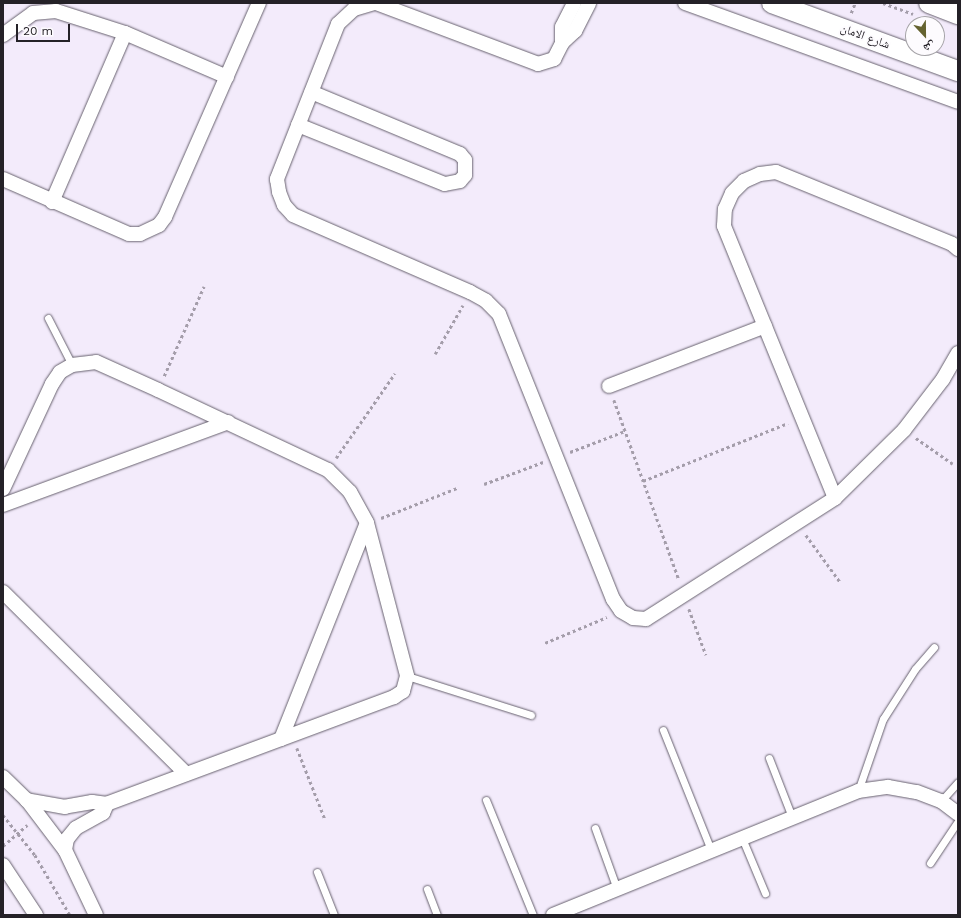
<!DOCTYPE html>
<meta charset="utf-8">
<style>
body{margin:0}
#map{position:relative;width:961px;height:918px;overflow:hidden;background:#f3ebfb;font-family:"Work Sans","Noto Naskh Arabic",sans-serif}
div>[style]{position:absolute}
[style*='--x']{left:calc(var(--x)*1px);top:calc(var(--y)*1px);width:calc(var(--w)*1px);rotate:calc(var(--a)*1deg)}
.path>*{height:2.5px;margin-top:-1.25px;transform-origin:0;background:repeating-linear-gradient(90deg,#a49daa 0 3px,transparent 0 6px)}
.roads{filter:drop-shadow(0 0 1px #67616e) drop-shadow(0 0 1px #67616e)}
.lane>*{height:7px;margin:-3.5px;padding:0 3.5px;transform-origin:3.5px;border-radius:3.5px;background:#fff}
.street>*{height:14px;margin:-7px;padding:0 7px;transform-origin:7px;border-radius:7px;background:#fff}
.secondary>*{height:20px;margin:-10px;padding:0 10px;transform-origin:10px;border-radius:10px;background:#fff}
span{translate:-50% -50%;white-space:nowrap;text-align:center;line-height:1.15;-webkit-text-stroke:3.5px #fdfbfe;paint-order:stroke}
.street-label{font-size:12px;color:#242127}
.frame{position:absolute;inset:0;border:4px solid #242127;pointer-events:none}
.north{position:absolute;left:905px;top:16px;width:40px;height:40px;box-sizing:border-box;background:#fdfbfe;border:1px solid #a6a4a8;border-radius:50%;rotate:158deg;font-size:11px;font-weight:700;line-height:16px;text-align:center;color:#242127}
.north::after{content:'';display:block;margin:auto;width:14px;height:18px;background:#656330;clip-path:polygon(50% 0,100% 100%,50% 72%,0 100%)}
.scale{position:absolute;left:16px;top:24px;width:54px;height:18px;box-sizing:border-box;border:2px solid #242127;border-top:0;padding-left:5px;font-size:12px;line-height:14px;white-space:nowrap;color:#242127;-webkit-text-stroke:3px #fdfbfe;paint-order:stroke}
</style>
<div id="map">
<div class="path">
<i style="--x:883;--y:3;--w:32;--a:20"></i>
<i style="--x:851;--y:13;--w:11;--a:-68"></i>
<i style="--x:435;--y:354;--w:56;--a:-60.3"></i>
<i style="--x:164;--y:376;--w:98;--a:-66"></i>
<i style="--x:614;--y:400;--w:191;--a:70.1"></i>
<i style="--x:916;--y:438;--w:45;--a:35.1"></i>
<i style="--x:570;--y:452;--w:59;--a:-20.9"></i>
<i style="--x:336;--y:458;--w:103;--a:-55.2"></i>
<i style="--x:643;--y:481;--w:156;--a:-21.8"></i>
<i style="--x:484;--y:484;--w:63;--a:-20.4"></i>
<i style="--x:381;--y:518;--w:82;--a:-21.5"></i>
<i style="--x:806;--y:535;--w:59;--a:53.9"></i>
<i style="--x:689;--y:609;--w:49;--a:69.7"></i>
<i style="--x:545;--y:643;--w:67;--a:-22.8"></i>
<i style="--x:297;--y:748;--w:76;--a:68.5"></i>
<i style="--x:3;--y:815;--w:51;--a:51.3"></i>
<i style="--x:35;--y:855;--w:69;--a:59.7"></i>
<i style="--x:3;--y:846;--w:32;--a:-41"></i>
</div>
<div class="roads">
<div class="lane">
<i style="--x:48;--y:318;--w:53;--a:62.9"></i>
<i style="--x:407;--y:676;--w:130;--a:17.5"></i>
<i style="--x:663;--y:730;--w:129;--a:68.2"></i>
<i style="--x:769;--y:758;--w:63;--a:68.7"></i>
<i style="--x:858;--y:791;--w:76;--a:-70.9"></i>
<i style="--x:883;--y:719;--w:59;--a:-57.4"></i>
<i style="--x:915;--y:669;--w:29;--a:-49"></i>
<i style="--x:486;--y:800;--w:124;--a:67.8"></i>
<i style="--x:941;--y:801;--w:25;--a:-48"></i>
<i style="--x:595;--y:828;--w:65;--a:70.2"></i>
<i style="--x:742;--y:838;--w:60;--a:67.3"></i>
<i style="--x:930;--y:863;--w:50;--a:-56.3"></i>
<i style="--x:317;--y:872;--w:46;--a:68.4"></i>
<i style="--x:427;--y:889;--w:28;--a:69"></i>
</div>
<div class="street">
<i style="--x:374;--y:3;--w:21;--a:163"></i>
<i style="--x:354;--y:9;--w:22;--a:137"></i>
<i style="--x:338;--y:24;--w:167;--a:111.5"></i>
<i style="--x:277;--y:179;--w:13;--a:81"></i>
<i style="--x:279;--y:192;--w:14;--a:69"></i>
<i style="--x:284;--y:205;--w:13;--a:48"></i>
<i style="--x:293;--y:215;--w:193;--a:23.5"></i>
<i style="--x:470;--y:292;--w:18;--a:29"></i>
<i style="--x:486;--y:301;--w:18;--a:45"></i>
<i style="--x:499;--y:314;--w:307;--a:68.2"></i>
<i style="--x:613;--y:599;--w:14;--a:56"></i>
<i style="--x:621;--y:611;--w:14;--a:30"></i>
<i style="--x:633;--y:618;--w:13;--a:4"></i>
<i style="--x:646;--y:619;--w:224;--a:-32.6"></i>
<i style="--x:835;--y:498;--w:97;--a:-44.6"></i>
<i style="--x:904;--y:430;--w:64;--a:-52.6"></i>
<i style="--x:943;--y:379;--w:30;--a:-60"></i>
<i style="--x:376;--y:3;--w:173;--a:20.6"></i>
<i style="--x:538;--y:64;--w:17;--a:-17"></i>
<i style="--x:554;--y:59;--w:18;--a:-63"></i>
<i style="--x:562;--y:43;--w:18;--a:-43"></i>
<i style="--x:575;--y:31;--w:31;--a:-63"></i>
<i style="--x:685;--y:3;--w:290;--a:19.9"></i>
<i style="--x:3;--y:35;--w:37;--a:-36"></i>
<i style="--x:33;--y:13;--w:23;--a:-5"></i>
<i style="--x:56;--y:11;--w:72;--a:17.7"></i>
<i style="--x:125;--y:33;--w:111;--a:23.3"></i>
<i style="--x:562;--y:43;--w:16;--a:-90"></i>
<i style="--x:562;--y:27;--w:27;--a:-63"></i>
<i style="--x:298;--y:125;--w:158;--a:21.9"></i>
<i style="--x:445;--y:184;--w:15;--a:-11"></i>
<i style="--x:460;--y:181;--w:8;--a:-50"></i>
<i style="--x:465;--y:175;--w:15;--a:-90"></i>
<i style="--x:465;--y:160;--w:8;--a:-130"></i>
<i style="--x:460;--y:154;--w:161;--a:-157.4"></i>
<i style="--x:3;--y:179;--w:137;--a:23.6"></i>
<i style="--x:129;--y:234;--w:11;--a:0"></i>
<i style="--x:140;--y:234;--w:21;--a:-25"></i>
<i style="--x:159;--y:225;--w:10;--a:-53"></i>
<i style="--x:165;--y:217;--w:234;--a:-66.3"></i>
<i style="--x:52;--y:202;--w:184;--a:-66.6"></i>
<i style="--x:609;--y:386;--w:167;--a:-21"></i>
<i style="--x:3;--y:489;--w:116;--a:-65"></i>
<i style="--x:52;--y:384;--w:14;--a:-56"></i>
<i style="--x:60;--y:372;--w:14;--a:-30"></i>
<i style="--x:72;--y:365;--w:24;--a:-7"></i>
<i style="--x:96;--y:362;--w:68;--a:24.3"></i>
<i style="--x:158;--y:390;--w:188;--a:25.2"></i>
<i style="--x:328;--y:470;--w:31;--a:45"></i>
<i style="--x:350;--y:492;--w:35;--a:61"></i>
<i style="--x:367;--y:523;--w:158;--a:75.3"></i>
<i style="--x:407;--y:676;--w:16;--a:105"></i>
<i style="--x:403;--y:691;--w:11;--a:146"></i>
<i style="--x:394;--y:697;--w:306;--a:159.6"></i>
<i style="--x:107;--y:804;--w:15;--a:-172"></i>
<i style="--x:92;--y:802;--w:27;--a:170"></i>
<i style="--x:65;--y:807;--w:39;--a:-170"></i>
<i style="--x:835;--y:498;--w:294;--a:-112.2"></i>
<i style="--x:724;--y:226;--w:17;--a:-87"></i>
<i style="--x:725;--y:209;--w:17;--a:-66"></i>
<i style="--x:732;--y:193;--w:17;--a:-45"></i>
<i style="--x:744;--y:181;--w:17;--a:-24"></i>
<i style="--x:760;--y:174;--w:16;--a:-7"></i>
<i style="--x:776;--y:172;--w:190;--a:22.2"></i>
<i style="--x:952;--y:244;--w:8;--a:40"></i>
<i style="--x:3;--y:505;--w:240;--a:-20.2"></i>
<i style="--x:3;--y:592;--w:258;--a:44.8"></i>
<i style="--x:281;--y:739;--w:232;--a:-68.3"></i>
<i style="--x:3;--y:777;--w:33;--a:44"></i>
<i style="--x:27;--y:800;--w:63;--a:52.8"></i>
<i style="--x:65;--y:850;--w:72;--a:64.5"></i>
<i style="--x:65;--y:850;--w:11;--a:-80"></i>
<i style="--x:67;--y:839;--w:14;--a:-51"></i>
<i style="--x:76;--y:828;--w:31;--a:-29"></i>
<i style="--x:103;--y:813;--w:10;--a:-66"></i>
<i style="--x:3;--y:865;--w:60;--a:56.6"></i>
<i style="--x:553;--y:915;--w:329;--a:-22.1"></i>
<i style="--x:858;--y:791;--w:30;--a:-8"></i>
<i style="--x:888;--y:787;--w:29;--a:10"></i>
<i style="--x:917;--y:792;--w:26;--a:21"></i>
<i style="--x:941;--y:801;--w:21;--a:37"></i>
</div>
<div class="secondary">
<i style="--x:772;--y:3;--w:198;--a:20.1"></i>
<i style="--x:929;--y:3;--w:31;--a:21"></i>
</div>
</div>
<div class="street-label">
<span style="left:865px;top:37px;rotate:20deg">شارع الامان</span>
</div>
<div class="frame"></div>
<div class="north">ش</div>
<div class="scale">20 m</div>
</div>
